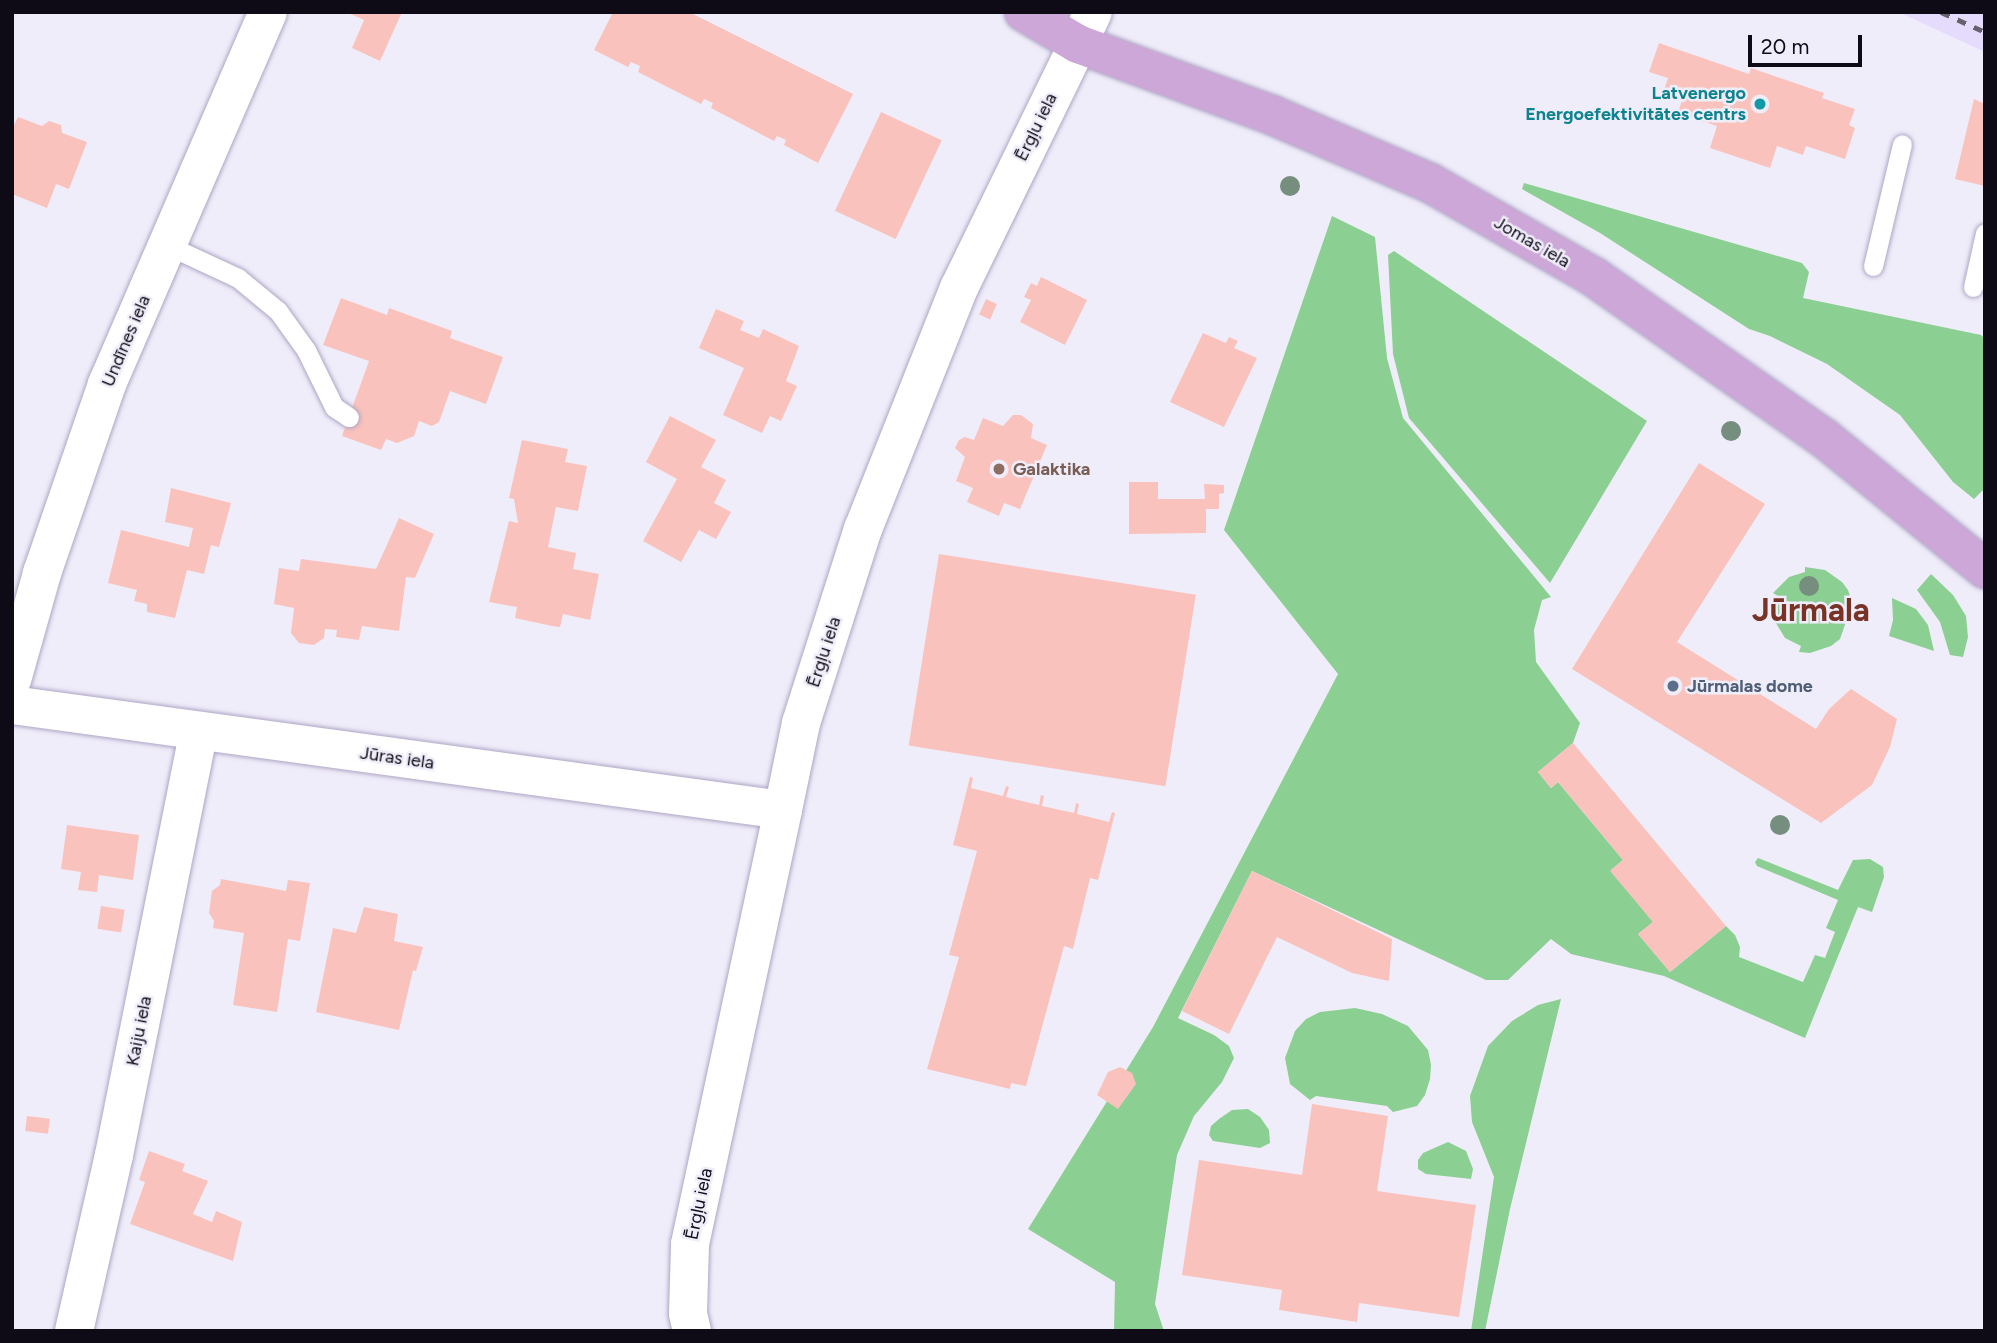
<!DOCTYPE html>
<meta charset="utf-8">
<style>
body{margin:0}
#map{position:relative;width:1997px;height:1343px;overflow:hidden;background:#f0edfa;font-family:Figtree,sans-serif}
div>[style]{position:absolute}
[style*='--x']{left:calc(var(--x)*1px);top:calc(var(--y)*1px);width:calc(var(--w)*1px);rotate:calc(var(--a)*1deg)}
.built>*{inset:0;background:#e5dcfd}
.green>*{inset:0;background:#8ccf92}
.building>*{inset:0;background:#fac2bc;transform-origin:0 0}
.roads{filter:drop-shadow(0 0 2px #aea5c5) drop-shadow(0 0 2px #aea5c5)}
.service>*{height:19px;margin:-9.5px;padding:0 9.5px;transform-origin:9.5px;border-radius:9.5px;background:#fff}
.minor>*{height:38px;margin:-19px;padding:0 19px;transform-origin:19px;border-radius:19px;background:#fff}
.tertiary>*{height:38px;margin:-19px;padding:0 19px;transform-origin:19px;border-radius:19px;background:#fff}
.primary>*{height:38px;margin:-19px;padding:0 19px;transform-origin:19px;border-radius:19px;background:#cca7d7}
.rail>*{height:5px;margin-top:-2.5px;transform-origin:0;background:repeating-linear-gradient(90deg,#65626e 0 9px,transparent 0 18px)}
.trees>*{width:20px;height:20px;margin:-10px;border-radius:50%;background:#758e7e}
.dots>*{width:19px;height:19px;translate:-50% -50%;box-sizing:border-box;border:4px solid #f0edfa;border-radius:50%}
span{translate:-50% -50%;white-space:nowrap;text-align:center;line-height:1.15;-webkit-text-stroke:5px #f0edfa;paint-order:stroke}
.culture-label{font-size:18px;color:#0d838f;font-weight:700}
.right{translate:-100% -50%;text-align:right}
.street-label{font-size:18px;color:#0e0b16}
.education-label{font-size:18px;color:#785e54;font-weight:700}
.left{translate:0 -50%;text-align:left}
.service-label{font-size:18px;color:#4e5e75;font-weight:700}
.town-label{font-size:32px;color:#783226;font-weight:700}
.frame{position:absolute;inset:0;border:14px solid #0e0b16;pointer-events:none}
.scale{position:absolute;left:1748px;top:35px;width:114px;height:32px;box-sizing:border-box;border:4px solid #0e0b16;border-top:0;padding-left:9px;font-size:21px;line-height:24px;white-space:nowrap;color:#0e0b16;-webkit-text-stroke:5px #f0edfa;paint-order:stroke}
</style>
<div id="map">
<div class="built">
<i style="clip-path:polygon(1898px 12px,1985px 12px,1985px 52px)"></i>
</div>
<div class="green">
<i style="clip-path:polygon(1524px 183px,1802px 263px,1809px 272px,1803px 298px,1981px 335px,1985px 339px,1985px 488px,1974px 499px,1953px 482px,1900px 415px,1827px 364px,1770px 336px,1749px 329px,1600px 233px,1522px 189px)"></i>
<i style="clip-path:polygon(1332px 216px,1375px 237px,1387px 358px,1403px 418px,1551px 597px,1542px 600px,1534px 630px,1536px 662px,1580px 723px,1573px 743px,1538px 772px,1551px 788px,1558px 782px,1623px 860px,1611px 870px,1653px 922px,1638px 934px,1670px 972px,1726px 926px,1735px 935px,1740px 947px,1739px 957px,1803px 982px,1815px 955px,1825px 958px,1835px 932px,1826px 928px,1838px 900px,1757px 866px,1755px 862px,1758px 858px,1838px 890px,1853px 860px,1870px 859px,1883px 867px,1884px 877px,1872px 912px,1858px 907px,1805px 1038px,1664px 976px,1571px 954px,1551px 939px,1508px 980px,1486px 980px,1252px 871px,1178px 1018px,1214px 1035px,1229px 1046px,1234px 1058px,1222px 1082px,1194px 1116px,1177px 1155px,1155px 1304px,1164px 1331px,1114px 1331px,1115px 1282px,1028px 1229px,1153px 1027px,1338px 674px,1224px 530px)"></i>
<i style="clip-path:polygon(1394px 251px,1647px 421px,1550px 583px,1409px 418px,1393px 354px,1388px 255px)"></i>
<i style="clip-path:polygon(1805px 567px,1825px 570px,1842px 582px,1848px 590px,1855px 612px,1849px 613px,1840px 639px,1831px 646px,1810px 653px,1799px 652px,1801px 646px,1785px 638px,1774px 620px,1778px 596px,1773px 593px,1789px 577px,1805px 572px)"></i>
<i style="clip-path:polygon(1931px 574px,1953px 595px,1966px 616px,1968px 637px,1963px 657px,1950px 655px,1940px 622px,1917px 590px)"></i>
<i style="clip-path:polygon(1892px 598px,1916px 609px,1928px 625px,1934px 651px,1889px 636px,1893px 620px)"></i>
<i style="clip-path:polygon(1561px 999px,1510px 1209px,1485px 1331px,1471px 1331px,1494px 1177px,1472px 1122px,1470px 1096px,1488px 1046px,1512px 1021px,1538px 1005px)"></i>
<i style="clip-path:polygon(1355px 1008px,1382px 1014px,1408px 1026px,1428px 1050px,1431px 1065px,1430px 1079px,1425px 1095px,1417px 1106px,1393px 1112px,1387px 1106px,1316px 1096px,1310px 1100px,1290px 1084px,1285px 1058px,1295px 1031px,1306px 1019px,1320px 1012px)"></i>
<i style="clip-path:polygon(1248px 1109px,1260px 1117px,1269px 1130px,1270px 1143px,1260px 1148px,1213px 1141px,1209px 1135px,1211px 1126px,1219px 1119px,1232px 1110px)"></i>
<i style="clip-path:polygon(1448px 1142px,1466px 1151px,1473px 1169px,1471px 1179px,1426px 1174px,1418px 1169px,1418px 1160px,1423px 1153px)"></i>
</div>
<div class="building">
<i style="clip-path:polygon(346px 12px,402px 12px,380px 61px,352px 48px,364px 20px)"></i>
<i style="clip-path:polygon(613px 12px,689px 12px,853px 94px,818px 163px,784px 145px,786px 140px,777px 136px,774px 141px,711px 108px,713px 103px,704px 99px,701px 104px,638px 72px,640px 66px,631px 62px,628px 67px,594px 50px)"></i>
<i style="clip-path:polygon(1659px 43px,1749px 74px,1751px 68px,1824px 93px,1822px 98px,1855px 109px,1849px 125px,1855px 128px,1845px 159px,1806px 146px,1803px 155px,1777px 146px,1770px 168px,1710px 148px,1717px 126px,1678px 113px,1683px 97px,1664px 90px,1668px 78px,1649px 72px)"></i>
<i style="clip-path:polygon(1974px 99px,1985px 104px,1985px 186px,1955px 179px)"></i>
<i style="left:881px;top:112px;width:67px;height:109px;rotate:25deg"></i>
<i style="clip-path:polygon(18px 117px,42px 126px,49px 121px,61px 125px,62px 133px,87px 142px,69px 189px,56px 184px,47px 208px,12px 194px,12px 129px)"></i>
<i style="clip-path:polygon(1041px 277px,1087px 300px,1065px 345px,1020px 322px,1031px 300px,1024px 297px,1031px 283px,1037px 286px)"></i>
<i style="clip-path:polygon(341px 298px,387px 315px,389px 308px,452px 331px,450px 338px,503px 357px,486px 404px,450px 391px,439px 422px,432px 426px,419px 421px,414px 436px,397px 443px,386px 439px,381px 450px,342px 436px,369px 361px,323px 345px)"></i>
<i style="left:986px;top:299px;width:12px;height:17px;rotate:24deg"></i>
<i style="clip-path:polygon(716px 309px,744px 321px,740px 330px,759px 338px,763px 329px,799px 346px,786px 381px,797px 386px,781px 421px,770px 416px,762px 433px,723px 415px,744px 368px,699px 348px)"></i>
<i style="clip-path:polygon(1203px 333px,1226px 343px,1229px 337px,1238px 341px,1234px 348px,1257px 358px,1224px 427px,1170px 402px)"></i>
<i style="clip-path:polygon(1013px 415px,1021px 415px,1033px 424px,1031px 438px,1047px 445px,1020px 509px,1004px 503px,999px 516px,967px 502px,973px 488px,956px 481px,965px 457px,955px 448px,959px 440px,965px 437px,974px 440px,983px 418px,1003px 426px)"></i>
<i style="clip-path:polygon(670px 416px,716px 440px,701px 467px,726px 480px,714px 503px,731px 512px,716px 539px,699px 530px,681px 562px,643px 541px,677px 479px,646px 462px)"></i>
<i style="clip-path:polygon(522px 440px,568px 449px,565px 462px,587px 466px,578px 511px,556px 507px,548px 547px,576px 553px,573px 569px,599px 574px,590px 620px,563px 614px,560px 627px,552px 626px,515px 618px,517px 607px,489px 602px,509px 521px,518px 523px,514px 499px,509px 498px)"></i>
<i style="clip-path:polygon(1699px 463px,1765px 504px,1677px 642px,1816px 729px,1829px 709px,1851px 689px,1897px 719px,1890px 747px,1872px 785px,1821px 823px,1572px 669px)"></i>
<i style="clip-path:polygon(1129px 482px,1158px 482px,1158px 499px,1205px 499px,1204px 484px,1224px 485px,1224px 493px,1219px 494px,1219px 509px,1206px 509px,1206px 533px,1129px 534px)"></i>
<i style="clip-path:polygon(171px 488px,231px 503px,219px 547px,211px 545px,204px 574px,187px 570px,175px 618px,147px 612px,147px 604px,134px 601px,137px 590px,108px 583px,121px 530px,189px 547px,193px 528px,165px 522px)"></i>
<i style="clip-path:polygon(399px 518px,434px 534px,415px 578px,406px 577px,399px 631px,362px 626px,359px 640px,336px 637px,337px 630px,325px 629px,324px 638px,314px 645px,299px 643px,291px 633px,294px 608px,274px 604px,279px 568px,299px 571px,301px 559px,376px 569px)"></i>
<i style="left:939px;top:554px;width:260px;height:194px;rotate:9deg"></i>
<i style="clip-path:polygon(1573px 743px,1726px 926px,1670px 972px,1638px 934px,1653px 922px,1610px 871px,1623px 860px,1558px 782px,1551px 788px,1538px 772px)"></i>
<i style="clip-path:polygon(970px 777px,973px 778px,971px 788px,1003px 796px,1006px 786px,1009px 787px,1006px 797px,1039px 805px,1041px 795px,1044px 796px,1042px 806px,1074px 813px,1076px 803px,1079px 804px,1077px 814px,1109px 822px,1112px 812px,1115px 813px,1098px 880px,1090px 878px,1073px 949px,1064px 946px,1026px 1086px,1011px 1083px,1010px 1089px,927px 1069px,959px 957px,949px 955px,977px 851px,953px 845px)"></i>
<i style="clip-path:polygon(67px 825px,139px 835px,133px 880px,99px 875px,97px 892px,78px 890px,81px 872px,61px 869px)"></i>
<i style="clip-path:polygon(1252px 871px,1392px 939px,1389px 981px,1352px 973px,1277px 937px,1229px 1034px,1182px 1011px)"></i>
<i style="clip-path:polygon(221px 879px,286px 891px,288px 880px,310px 883px,300px 941px,288px 939px,277px 1012px,233px 1005px,244px 933px,213px 928px,214px 921px,209px 913px,212px 891px,220px 885px)"></i>
<i style="left:101px;top:906px;width:24px;height:23px;rotate:9deg"></i>
<i style="clip-path:polygon(364px 907px,398px 914px,394px 941px,423px 947px,416px 971px,413px 970px,399px 1030px,316px 1012px,333px 928px,356px 933px)"></i>
<i style="clip-path:polygon(1120px 1067px,1132px 1073px,1136px 1084px,1118px 1109px,1097px 1095px,1108px 1072px)"></i>
<i style="clip-path:polygon(1312px 1104px,1388px 1116px,1377px 1191px,1476px 1205px,1459px 1317px,1359px 1303px,1357px 1322px,1279px 1310px,1282px 1290px,1182px 1275px,1199px 1160px,1302px 1175px)"></i>
<i style="left:27px;top:1116px;width:23px;height:15px;rotate:7deg"></i>
<i style="clip-path:polygon(149px 1151px,185px 1164px,182px 1171px,208px 1181px,193px 1214px,212px 1222px,216px 1211px,242px 1222px,233px 1261px,130px 1224px,145px 1182px,139px 1180px)"></i>
</div>
<div class="roads">
<div class="service">
<i style="--x:167;--y:245;--w:78;--a:24.9"></i>
<i style="--x:238;--y:278;--w:52;--a:39.5"></i>
<i style="--x:278;--y:311;--w:48;--a:54.3"></i>
<i style="--x:306;--y:350;--w:64;--a:63.8"></i>
<i style="--x:334;--y:407;--w:18;--a:34"></i>
<i style="--x:1873;--y:266;--w:125;--a:-76.6"></i>
<i style="--x:1973;--y:287;--w:55;--a:-77.5"></i>
</div>
<div class="minor">
<i style="--x:1078;--y:44;--w:35;--a:-65"></i>
<i style="--x:12;--y:680;--w:111;--a:-74.3"></i>
<i style="--x:42;--y:573;--w:200;--a:-71"></i>
<i style="--x:107;--y:384;--w:405;--a:-66.6"></i>
<i style="--x:74;--y:1331;--w:180;--a:-77.2"></i>
<i style="--x:114;--y:1155;--w:432;--a:-78.7"></i>
<i style="--x:692;--y:1331;--w:18;--a:-103"></i>
<i style="--x:688;--y:1313;--w:69;--a:-88.3"></i>
<i style="--x:690;--y:1244;--w:444;--a:-77.9"></i>
</div>
<div class="tertiary">
<i style="--x:12;--y:705;--w:778;--a:7.76"></i>
<i style="--x:783;--y:810;--w:89;--a:-78.3"></i>
<i style="--x:801;--y:723;--w:204;--a:-72.3"></i>
<i style="--x:863;--y:529;--w:259;--a:-68.3"></i>
<i style="--x:959;--y:288;--w:271;--a:-64"></i>
</div>
<div class="primary">
<i style="--x:1024;--y:12;--w:63;--a:30.7"></i>
<i style="--x:1078;--y:44;--w:207;--a:20.1"></i>
<i style="--x:1272;--y:115;--w:172;--a:23.3"></i>
<i style="--x:1430;--y:183;--w:189;--a:29.8"></i>
<i style="--x:1594;--y:277;--w:281;--a:35"></i>
<i style="--x:1824;--y:438;--w:208;--a:39.1"></i>
</div>
</div>
<div class="rail">
<i style="--x:1941;--y:12;--w:48;--a:24.4"></i>
</div>
<div class="trees">
<i style="left:1290px;top:186px"></i>
<i style="left:1731px;top:431px"></i>
<i style="left:1809px;top:586px"></i>
<i style="left:1780px;top:825px"></i>
</div>
<div class="dots">
<i style="left:1760px;top:104px;background:#0f9aa8"></i>
<i style="left:999px;top:469px;background:#8d6e63"></i>
<i style="left:1673px;top:686px;background:#5c6f8a"></i>
</div>
<div class="culture-label">
<span class="right" style="left:1746px;top:104px">Latvenergo<br>Energoefektivitātes centrs</span>
</div>
<div class="street-label">
<span style="left:1036px;top:127px;rotate:-64deg">Ērgļu iela</span>
<span style="left:1532px;top:242px;rotate:30deg">Jomas iela</span>
<span style="left:126px;top:341px;rotate:-67deg">Undīnes iela</span>
<span style="left:824px;top:652px;rotate:-72deg">Ērgļu iela</span>
<span style="left:397px;top:758px;rotate:8deg">Jūras iela</span>
<span style="left:139px;top:1031px;rotate:-79deg">Kaiju iela</span>
<span style="left:699px;top:1204px;rotate:-78deg">Ērgļu iela</span>
</div>
<div class="education-label">
<span class="left" style="left:1013px;top:469px">Galaktika</span>
</div>
<div class="service-label">
<span class="left" style="left:1687px;top:686px">Jūrmalas dome</span>
</div>
<div class="town-label">
<span style="left:1811px;top:610px">Jūrmala</span>
</div>
<div class="frame"></div>
<div class="scale">20 m</div>
</div>
